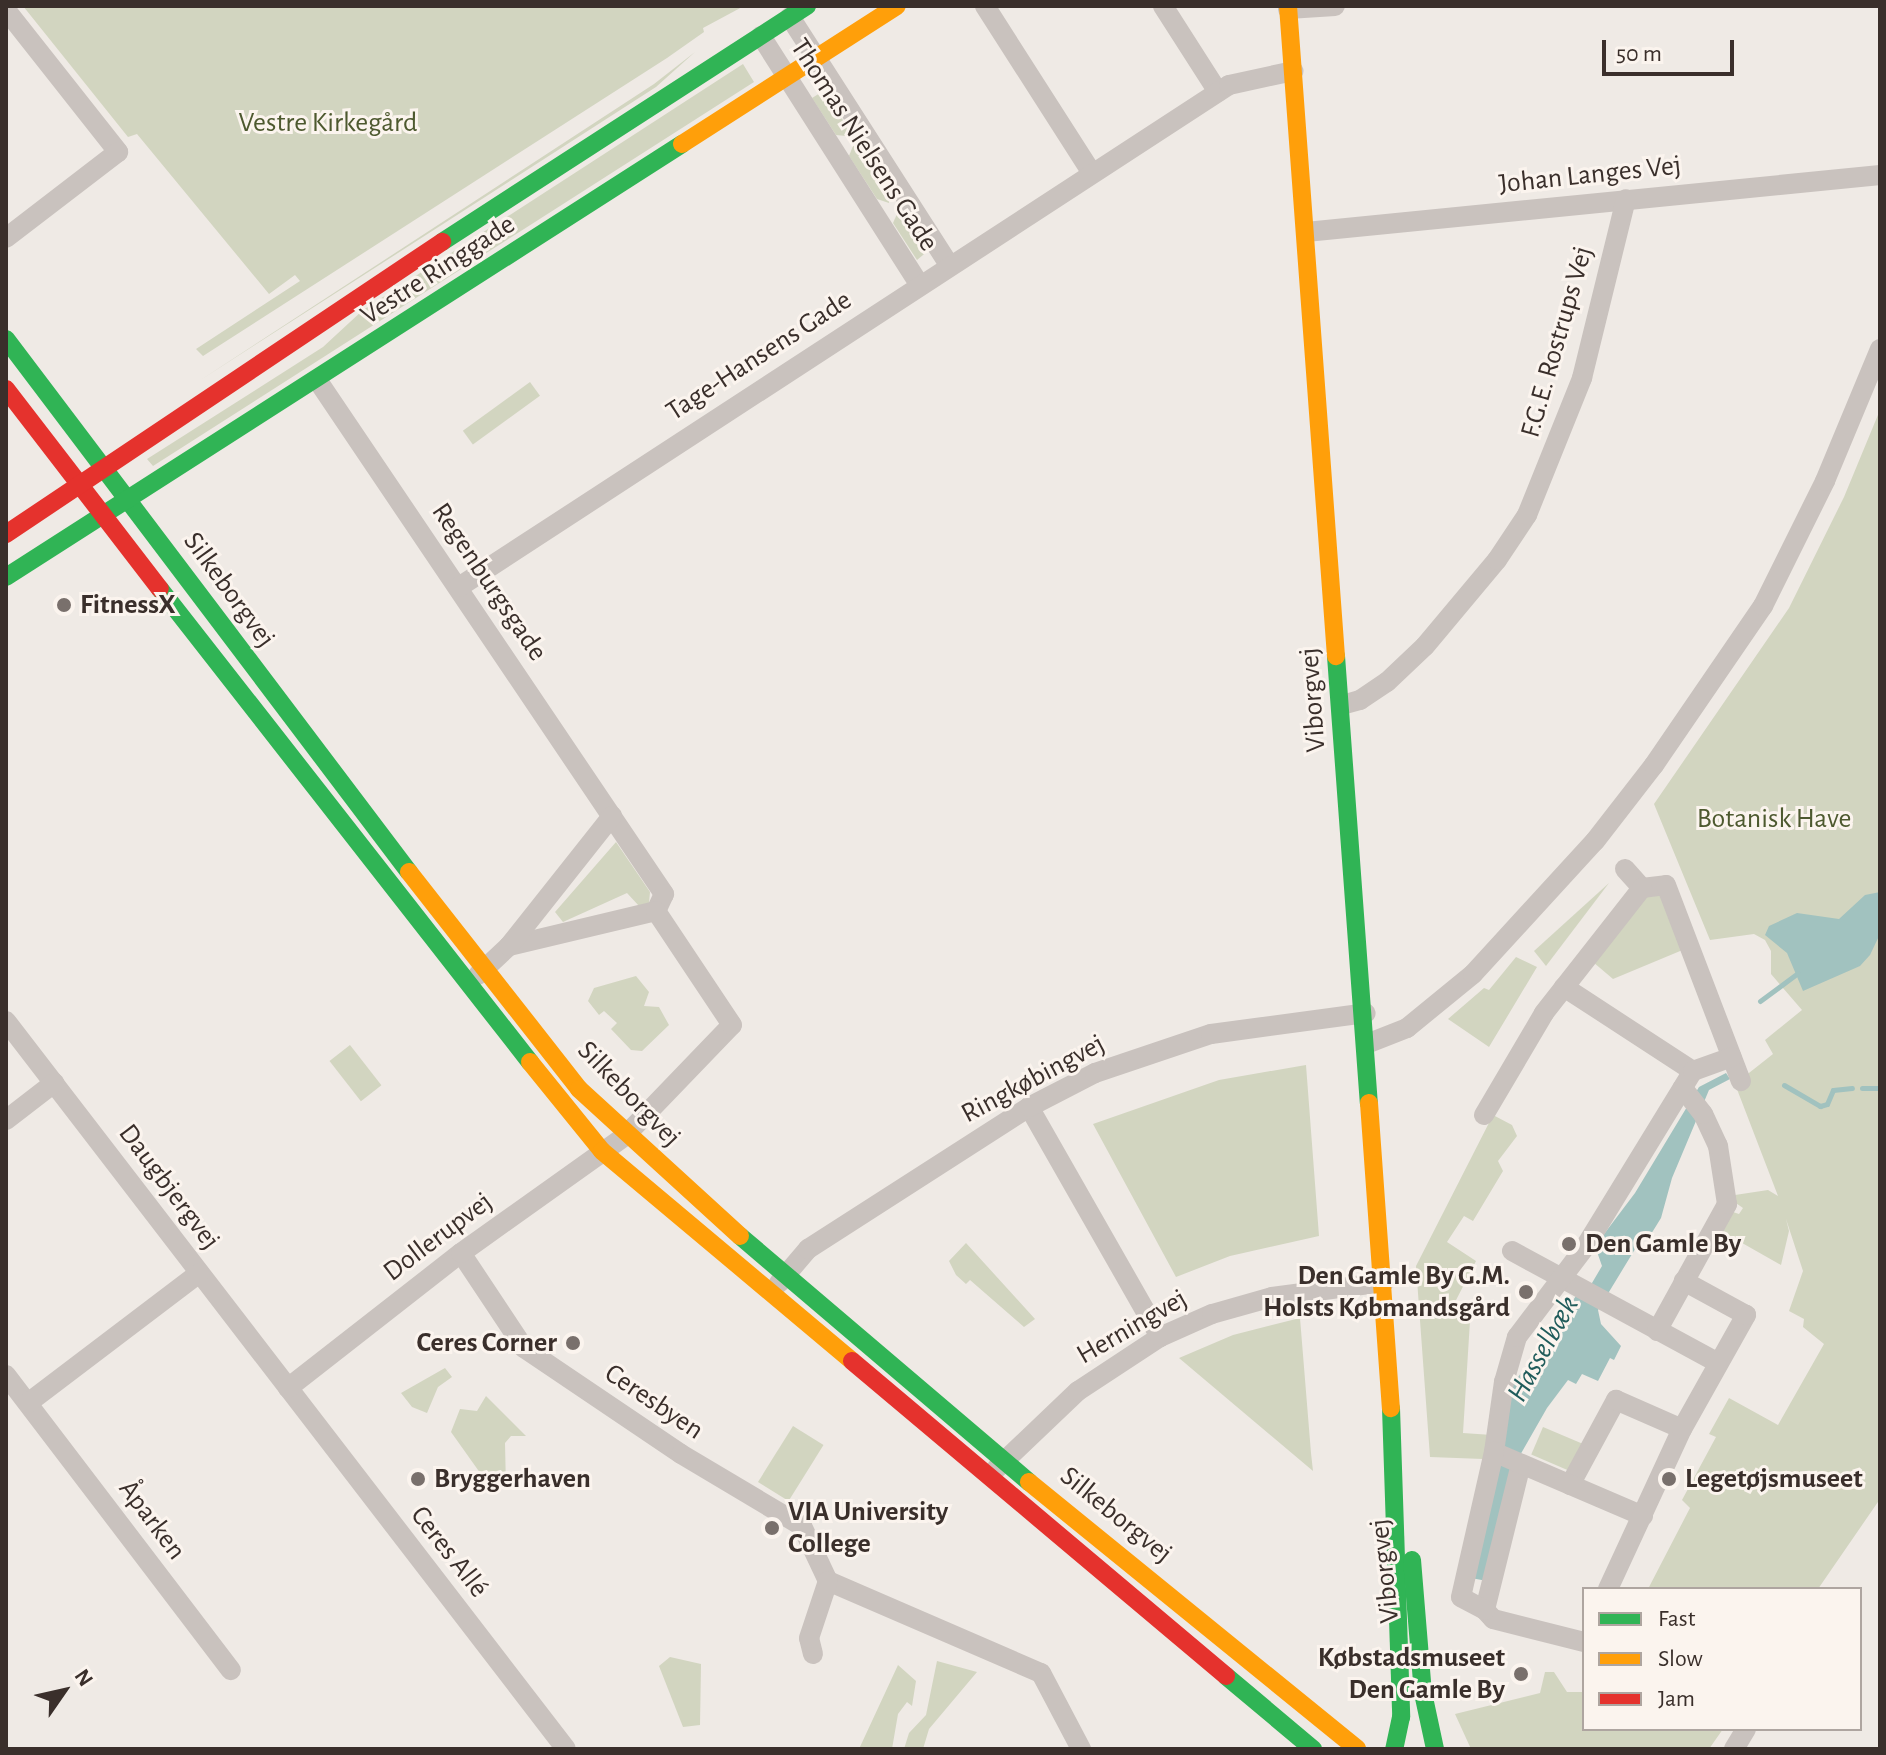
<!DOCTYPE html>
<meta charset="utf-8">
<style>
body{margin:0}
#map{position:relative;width:1886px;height:1755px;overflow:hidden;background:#efeae5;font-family:"Alegreya Sans",sans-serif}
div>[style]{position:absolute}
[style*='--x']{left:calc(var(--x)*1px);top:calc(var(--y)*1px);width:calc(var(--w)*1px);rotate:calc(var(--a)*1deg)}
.green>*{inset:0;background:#d2d5c0;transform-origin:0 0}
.water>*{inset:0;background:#a1c2bf}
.stream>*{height:5px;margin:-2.5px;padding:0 2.5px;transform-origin:2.5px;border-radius:2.5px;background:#a1c2bf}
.street>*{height:20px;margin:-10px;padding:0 10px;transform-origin:10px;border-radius:10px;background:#c9c2be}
.fast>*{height:18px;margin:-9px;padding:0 9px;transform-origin:9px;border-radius:9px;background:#30b455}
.slow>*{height:18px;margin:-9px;padding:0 9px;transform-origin:9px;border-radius:9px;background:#ff9f0a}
.jam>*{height:18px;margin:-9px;padding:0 9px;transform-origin:9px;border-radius:9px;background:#e5322d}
.dots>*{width:22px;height:22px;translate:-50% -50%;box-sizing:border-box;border:4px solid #fbf4ee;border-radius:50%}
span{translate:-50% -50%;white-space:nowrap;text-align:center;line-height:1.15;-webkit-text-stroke:6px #fbf4ee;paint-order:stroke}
.park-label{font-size:28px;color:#4d592f}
.street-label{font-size:28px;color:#3a2f2b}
.poi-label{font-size:28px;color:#3a2f2b;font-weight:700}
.left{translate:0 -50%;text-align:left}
.right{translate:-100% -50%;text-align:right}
.water-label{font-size:30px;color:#205c5b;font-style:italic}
.frame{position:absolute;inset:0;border:8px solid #3a2f2b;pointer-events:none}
.legend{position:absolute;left:1582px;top:1587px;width:280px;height:144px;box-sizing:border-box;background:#fbf4ee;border:2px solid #aea5a0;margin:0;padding:10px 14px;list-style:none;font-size:24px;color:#3a2f2b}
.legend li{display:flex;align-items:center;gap:16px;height:40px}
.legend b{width:40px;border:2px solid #aea5a0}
.north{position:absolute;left:24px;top:1651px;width:80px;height:80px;-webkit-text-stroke:6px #fbf4ee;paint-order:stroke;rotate:56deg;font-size:22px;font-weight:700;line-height:32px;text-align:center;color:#3a2f2b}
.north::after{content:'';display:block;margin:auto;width:28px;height:36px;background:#3a2f2b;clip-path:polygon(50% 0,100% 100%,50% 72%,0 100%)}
.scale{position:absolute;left:1602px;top:40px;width:132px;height:36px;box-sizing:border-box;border:4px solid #3a2f2b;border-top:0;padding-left:10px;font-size:24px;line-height:28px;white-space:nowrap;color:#3a2f2b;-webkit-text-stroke:6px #fbf4ee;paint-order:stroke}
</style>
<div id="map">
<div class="green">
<i style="clip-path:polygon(23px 6px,744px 6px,703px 28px,704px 32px,667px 58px,203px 356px,196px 349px,300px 281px,295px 275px,269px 294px,137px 134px,128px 137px)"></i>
<i style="clip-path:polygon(695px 52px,656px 87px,199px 381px,654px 84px)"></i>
<i style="clip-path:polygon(743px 64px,754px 82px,153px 466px,147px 459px,323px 347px,363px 310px)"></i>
<i style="clip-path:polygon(825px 90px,847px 127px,846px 136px,836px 135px,812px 98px)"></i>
<i style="clip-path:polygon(853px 146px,862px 149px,889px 188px,889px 203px,877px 199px,849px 156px)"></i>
<i style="clip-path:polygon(897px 214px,905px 216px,929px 250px,917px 260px,893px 223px)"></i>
<i style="left:530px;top:382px;width:17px;height:83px;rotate:54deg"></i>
<i style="clip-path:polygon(1880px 410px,1880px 1499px,1818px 1589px,1648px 1589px,1690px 1508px,1682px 1500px,1716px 1437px,1709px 1434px,1729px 1398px,1778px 1425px,1824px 1344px,1803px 1327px,1804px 1319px,1789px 1311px,1803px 1271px,1786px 1219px,1789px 1231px,1781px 1265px,1721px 1231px,1733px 1212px,1739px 1214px,1743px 1208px,1733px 1201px,1735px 1195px,1768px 1190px,1778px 1196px,1735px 1084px,1773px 1054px,1765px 1040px,1802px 1010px,1771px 974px,1771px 951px,1765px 940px,1754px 934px,1710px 940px,1654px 804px,1789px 608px,1844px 497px)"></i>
<i style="clip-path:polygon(616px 842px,650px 892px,649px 903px,639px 906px,627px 893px,563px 922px,555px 912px)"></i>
<i style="clip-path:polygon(1609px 883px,1546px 966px,1534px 951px)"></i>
<i style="clip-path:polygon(1658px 889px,1685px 949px,1613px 979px,1593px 962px,1643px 896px)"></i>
<i style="clip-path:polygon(1516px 957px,1537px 967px,1489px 1047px,1448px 1019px,1484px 988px,1489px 990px)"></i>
<i style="clip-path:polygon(636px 976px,649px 992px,644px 1006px,659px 1007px,669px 1025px,642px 1051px,631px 1050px,611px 1029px,617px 1023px,604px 1011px,599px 1015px,588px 1001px,594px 988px)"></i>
<i style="left:350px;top:1045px;width:51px;height:26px;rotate:52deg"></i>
<i style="clip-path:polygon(1306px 1065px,1319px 1236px,1230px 1256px,1176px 1277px,1093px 1124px,1219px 1080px)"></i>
<i style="clip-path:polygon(1493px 1115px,1512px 1125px,1517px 1136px,1498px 1161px,1503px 1171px,1473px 1221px,1464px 1216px,1447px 1242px,1476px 1261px,1451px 1310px,1470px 1321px,1463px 1433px,1492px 1435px,1483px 1459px,1430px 1457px,1416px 1266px)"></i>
<i style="clip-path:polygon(966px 1243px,1035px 1319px,1024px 1327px,970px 1280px,966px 1284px,956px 1275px,949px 1261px)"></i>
<i style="clip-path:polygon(1300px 1318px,1311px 1453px,1313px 1471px,1179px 1358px,1233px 1335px)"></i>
<i style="clip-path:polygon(445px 1368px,452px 1377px,438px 1387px,427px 1413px,412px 1407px,401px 1393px)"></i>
<i style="clip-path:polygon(486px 1396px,526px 1436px,511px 1436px,505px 1443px,506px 1487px,483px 1477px,451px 1432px,460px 1409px,477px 1411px)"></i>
<i style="left:793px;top:1426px;width:36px;height:66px;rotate:32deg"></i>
<i style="left:1543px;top:1427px;width:43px;height:30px;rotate:23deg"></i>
<i style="clip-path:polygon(670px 1657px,701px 1664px,700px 1725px,683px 1727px,659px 1666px)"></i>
<i style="clip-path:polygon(937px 1661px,977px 1672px,929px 1729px,923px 1749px,904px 1749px,909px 1733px,926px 1715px)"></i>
<i style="clip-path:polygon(898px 1665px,916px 1681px,912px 1706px,907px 1702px,898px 1714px,892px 1749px,859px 1749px)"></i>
<i style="clip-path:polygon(1545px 1672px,1554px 1672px,1567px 1692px,1584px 1692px,1584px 1729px,1723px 1729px,1709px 1749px,1471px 1749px,1455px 1714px,1540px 1693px)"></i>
</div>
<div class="water">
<i style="clip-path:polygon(1880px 892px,1880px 934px,1870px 955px,1860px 966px,1803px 991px,1787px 953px,1765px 935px,1769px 926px,1797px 913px,1839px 919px,1865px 895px)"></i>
<i style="clip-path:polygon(1726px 1073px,1730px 1079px,1709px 1090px,1672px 1178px,1661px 1218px,1648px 1239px,1643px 1236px,1598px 1310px,1601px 1324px,1621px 1346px,1614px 1360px,1610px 1358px,1598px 1381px,1582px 1374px,1576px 1384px,1568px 1380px,1547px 1408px,1511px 1471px,1487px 1581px,1471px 1578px,1511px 1387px,1576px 1296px,1582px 1300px,1602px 1266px,1595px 1246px,1635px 1193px,1699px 1087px)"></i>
</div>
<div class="stream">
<i style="--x:1760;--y:1001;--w:47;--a:-36.4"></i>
<i style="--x:1784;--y:1085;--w:42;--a:30.3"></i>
<i style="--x:1820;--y:1106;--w:7;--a:-16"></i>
<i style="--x:1827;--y:1104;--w:15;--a:-67"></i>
<i style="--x:1833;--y:1090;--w:19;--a:-6"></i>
<i style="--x:1862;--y:1088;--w:17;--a:0"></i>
</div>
<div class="street">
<i style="--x:985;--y:6;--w:197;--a:57.4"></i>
<i style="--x:1163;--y:6;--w:102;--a:57.4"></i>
<i style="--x:1288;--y:9;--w:47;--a:-3.7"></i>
<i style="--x:6;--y:10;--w:181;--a:51.7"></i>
<i style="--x:118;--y:152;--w:141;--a:142.5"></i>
<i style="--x:790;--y:17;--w:295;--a:57.3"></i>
<i style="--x:761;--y:36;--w:294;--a:57.5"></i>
<i style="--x:1306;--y:232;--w:577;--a:-5.67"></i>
<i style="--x:318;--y:381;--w:619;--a:56"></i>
<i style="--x:664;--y:894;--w:19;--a:115"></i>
<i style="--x:656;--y:911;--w:151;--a:166.6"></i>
<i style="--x:459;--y:587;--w:919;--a:-33.1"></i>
<i style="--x:1229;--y:85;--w:66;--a:-12.3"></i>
<i style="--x:1342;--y:705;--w:19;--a:-16"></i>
<i style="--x:1360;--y:700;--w:32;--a:-34"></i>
<i style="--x:1387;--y:682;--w:52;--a:-43.5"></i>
<i style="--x:1425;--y:646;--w:112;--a:-50.1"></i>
<i style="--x:1497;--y:560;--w:54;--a:-56.3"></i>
<i style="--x:1527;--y:515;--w:148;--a:-68.1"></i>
<i style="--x:1582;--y:378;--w:184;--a:-76.2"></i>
<i style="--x:1625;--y:869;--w:25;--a:48"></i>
<i style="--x:1642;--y:888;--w:24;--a:-7"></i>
<i style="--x:1666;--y:885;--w:210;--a:69.1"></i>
<i style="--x:478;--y:975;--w:42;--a:-43.1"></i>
<i style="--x:509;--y:946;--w:166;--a:-51.6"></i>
<i style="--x:1564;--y:987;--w:154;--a:33.1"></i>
<i style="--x:6;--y:1021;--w:918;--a:52.43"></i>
<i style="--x:1369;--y:1043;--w:41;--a:-21.5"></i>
<i style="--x:1407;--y:1028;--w:85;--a:-39.3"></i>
<i style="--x:1473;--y:974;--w:180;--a:-47.5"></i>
<i style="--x:1595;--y:841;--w:96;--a:-52.2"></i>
<i style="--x:1654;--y:765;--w:193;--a:-55.6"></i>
<i style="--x:1763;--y:606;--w:140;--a:-63.6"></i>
<i style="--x:1825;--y:481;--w:143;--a:-67.4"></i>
<i style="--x:1029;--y:1107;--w:265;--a:60.3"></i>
<i style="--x:1484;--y:1115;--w:118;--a:-59.5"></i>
<i style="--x:1544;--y:1013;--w:159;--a:-51.9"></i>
<i style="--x:6;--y:1120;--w:61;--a:-37.6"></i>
<i style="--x:1512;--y:1251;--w:234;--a:28.5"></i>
<i style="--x:461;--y:1253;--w:114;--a:56.4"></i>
<i style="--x:524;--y:1348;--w:189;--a:34"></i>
<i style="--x:681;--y:1454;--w:141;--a:30.8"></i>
<i style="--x:802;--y:1526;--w:61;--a:64.7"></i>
<i style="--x:828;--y:1581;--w:232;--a:23.4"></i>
<i style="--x:1041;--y:1673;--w:86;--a:62.2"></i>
<i style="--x:779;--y:1283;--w:45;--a:-49.5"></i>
<i style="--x:808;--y:1249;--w:263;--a:-32.7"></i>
<i style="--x:1029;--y:1107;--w:74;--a:-27.3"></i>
<i style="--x:1095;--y:1073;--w:122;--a:-18.6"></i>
<i style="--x:1211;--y:1034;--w:156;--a:-7.7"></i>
<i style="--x:1657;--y:1331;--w:145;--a:-61.1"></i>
<i style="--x:1727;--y:1204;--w:59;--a:-98.8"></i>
<i style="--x:1718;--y:1146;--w:35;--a:-115"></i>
<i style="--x:1703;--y:1114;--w:33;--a:-128"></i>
<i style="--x:6;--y:1375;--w:371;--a:52.7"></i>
<i style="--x:288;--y:1388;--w:219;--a:-38"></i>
<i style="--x:461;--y:1253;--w:201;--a:-35.5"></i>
<i style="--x:625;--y:1136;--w:154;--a:-46.1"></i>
<i style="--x:732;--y:1025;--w:137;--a:-123.7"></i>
<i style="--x:28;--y:1403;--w:215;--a:-37.2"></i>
<i style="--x:1521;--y:1464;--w:150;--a:103.9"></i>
<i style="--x:1485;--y:1610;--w:12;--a:48"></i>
<i style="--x:1493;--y:1619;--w:94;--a:14.2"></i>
<i style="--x:996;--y:1469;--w:113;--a:-43.6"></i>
<i style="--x:1078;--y:1391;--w:98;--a:-33.4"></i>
<i style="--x:1160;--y:1337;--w:57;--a:-23.9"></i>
<i style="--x:1212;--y:1314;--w:62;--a:-15.8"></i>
<i style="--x:1272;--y:1297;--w:113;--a:-7.6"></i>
<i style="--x:1570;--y:1485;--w:97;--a:-61.6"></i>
<i style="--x:1616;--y:1400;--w:72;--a:23.7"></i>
<i style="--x:1643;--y:1516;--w:162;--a:-156.8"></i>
<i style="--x:1494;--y:1452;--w:71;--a:-81.9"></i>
<i style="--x:1504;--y:1382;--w:47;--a:-73.9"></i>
<i style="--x:1517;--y:1337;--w:113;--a:-52.9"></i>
<i style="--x:1585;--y:1247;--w:206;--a:-58.5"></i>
<i style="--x:1693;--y:1071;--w:41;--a:-19.7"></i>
<i style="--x:1608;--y:1589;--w:176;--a:-65.2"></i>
<i style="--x:1682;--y:1429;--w:131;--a:-60.7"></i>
<i style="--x:1746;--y:1315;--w:71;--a:-151.3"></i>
<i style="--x:1485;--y:1610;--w:27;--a:-152"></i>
<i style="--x:1461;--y:1597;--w:149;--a:-77.2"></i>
<i style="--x:813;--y:1654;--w:16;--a:-104"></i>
<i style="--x:809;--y:1638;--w:60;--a:-71.6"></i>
<i style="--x:1734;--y:1749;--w:23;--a:-59"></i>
</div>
<div class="fast">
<i style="--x:442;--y:242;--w:435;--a:-32.9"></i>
<i style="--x:6;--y:339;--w:668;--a:52.91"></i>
<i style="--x:6;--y:577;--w:803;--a:-32.64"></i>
<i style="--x:160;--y:589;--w:601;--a:51.97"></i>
<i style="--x:1336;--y:656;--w:448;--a:85.8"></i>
<i style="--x:740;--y:1236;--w:380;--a:40.4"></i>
<i style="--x:1391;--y:1408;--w:309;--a:88.1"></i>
<i style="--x:1401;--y:1717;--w:33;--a:102"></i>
<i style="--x:1412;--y:1560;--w:133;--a:85.3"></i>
<i style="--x:1423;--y:1693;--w:57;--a:77.9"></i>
<i style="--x:1226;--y:1676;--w:114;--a:40"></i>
</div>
<div class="slow">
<i style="--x:1288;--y:6;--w:652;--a:85.78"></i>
<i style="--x:682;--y:144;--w:255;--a:-32.7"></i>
<i style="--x:409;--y:872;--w:276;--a:51.9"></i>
<i style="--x:579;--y:1089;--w:218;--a:42.4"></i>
<i style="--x:530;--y:1062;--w:114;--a:51"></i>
<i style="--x:602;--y:1151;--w:326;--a:40"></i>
<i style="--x:1369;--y:1103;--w:306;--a:85.9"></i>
<i style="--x:1029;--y:1482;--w:423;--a:39.1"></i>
</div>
<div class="jam">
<i style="--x:6;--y:389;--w:252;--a:52.4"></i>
<i style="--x:6;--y:534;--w:525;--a:-33.81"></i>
<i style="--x:852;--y:1361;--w:489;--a:40.1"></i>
</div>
<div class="dots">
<i style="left:64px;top:605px;background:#79706c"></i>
<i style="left:1569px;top:1244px;background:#79706c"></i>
<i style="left:1526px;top:1292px;background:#79706c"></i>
<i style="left:573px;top:1343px;background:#79706c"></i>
<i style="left:418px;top:1479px;background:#79706c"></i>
<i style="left:1669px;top:1479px;background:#79706c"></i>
<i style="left:772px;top:1528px;background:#79706c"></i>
<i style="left:1521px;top:1674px;background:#79706c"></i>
</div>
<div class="park-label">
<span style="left:328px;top:123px">Vestre Kirkegård</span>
<span style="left:1774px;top:819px">Botanisk Have</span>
</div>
<div class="street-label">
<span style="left:864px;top:145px;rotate:57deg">Thomas Nielsens Gade</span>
<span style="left:1590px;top:175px;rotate:-6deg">Johan Langes Vej</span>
<span style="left:438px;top:270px;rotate:-33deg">Vestre Ringgade</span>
<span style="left:1557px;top:342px;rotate:-74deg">F.G.E. Rostrups Vej</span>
<span style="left:759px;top:356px;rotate:-33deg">Tage-Hansens Gade</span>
<span style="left:489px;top:582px;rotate:56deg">Regenburgsgade</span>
<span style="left:229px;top:590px;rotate:54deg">Silkeborgvej</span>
<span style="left:1313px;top:700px;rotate:-94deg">Viborgvej</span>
<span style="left:1033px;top:1079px;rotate:-28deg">Ringkøbingvej</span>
<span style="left:629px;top:1094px;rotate:46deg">Silkeborgvej</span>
<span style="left:169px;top:1187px;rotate:53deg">Daugbjergvej</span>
<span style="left:438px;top:1237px;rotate:-37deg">Dollerupvej</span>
<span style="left:1132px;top:1327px;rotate:-30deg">Herningvej</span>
<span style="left:654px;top:1402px;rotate:34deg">Ceresbyen</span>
<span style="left:1116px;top:1515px;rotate:39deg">Silkeborgvej</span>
<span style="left:152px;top:1520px;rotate:53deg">Åparken</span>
<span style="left:449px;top:1552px;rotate:52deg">Ceres Allé</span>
<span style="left:1385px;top:1571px;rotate:-96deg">Viborgvej</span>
</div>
<div class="poi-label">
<span class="left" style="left:80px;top:605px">FitnessX</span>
<span class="left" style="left:1585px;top:1244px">Den Gamle By</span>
<span class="right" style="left:1510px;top:1292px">Den Gamle By G.M.<br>Holsts Købmandsgård</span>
<span class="right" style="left:557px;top:1343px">Ceres Corner</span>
<span class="left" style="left:434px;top:1479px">Bryggerhaven</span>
<span class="left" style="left:1685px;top:1479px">Legetøjsmuseet</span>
<span class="left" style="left:788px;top:1528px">VIA University<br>College</span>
<span class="right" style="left:1505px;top:1674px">Købstadsmuseet<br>Den Gamle By</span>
</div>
<div class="water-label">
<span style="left:1543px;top:1349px;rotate:-61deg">Hasselbæk</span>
</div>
<div class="frame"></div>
<ul class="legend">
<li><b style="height:10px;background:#30b455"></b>Fast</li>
<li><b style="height:10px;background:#ff9f0a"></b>Slow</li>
<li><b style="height:10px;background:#e5322d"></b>Jam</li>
</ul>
<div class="north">N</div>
<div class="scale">50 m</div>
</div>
